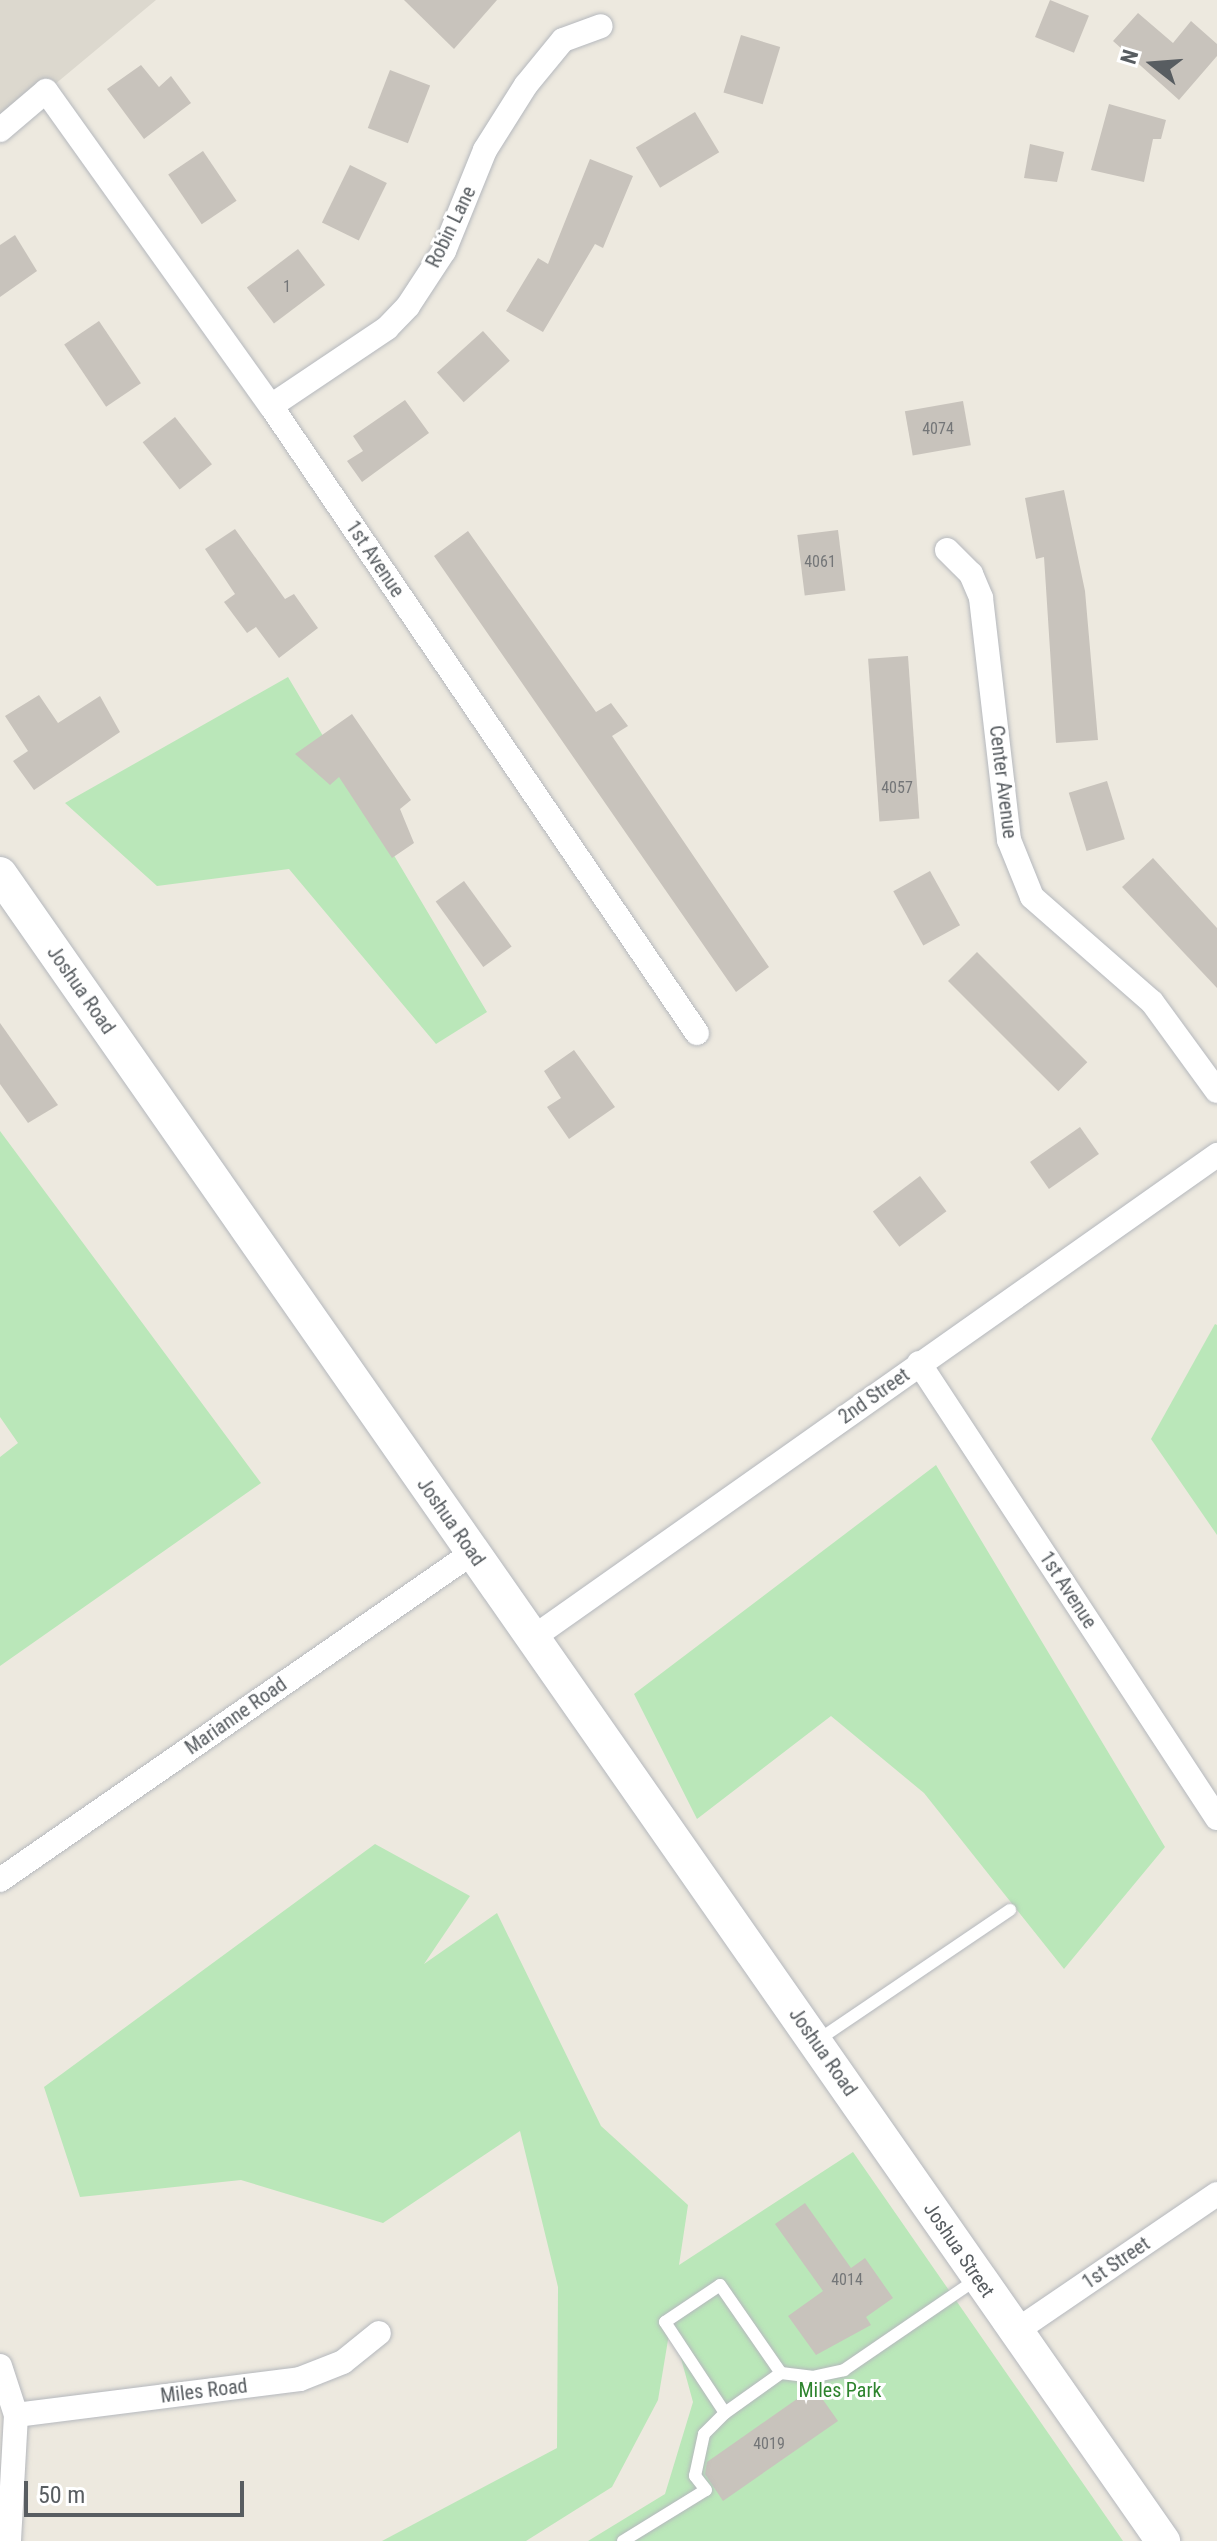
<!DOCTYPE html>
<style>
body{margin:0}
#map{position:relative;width:1217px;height:2541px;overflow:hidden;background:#ede9df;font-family:"Roboto Condensed",sans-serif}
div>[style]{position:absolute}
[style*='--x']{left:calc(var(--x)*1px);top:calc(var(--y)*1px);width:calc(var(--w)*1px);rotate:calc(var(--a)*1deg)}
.education>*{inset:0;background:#dcd8ce}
.green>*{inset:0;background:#bae7b9}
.building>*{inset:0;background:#c8c3bc;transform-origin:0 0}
.roads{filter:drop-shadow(0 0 2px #b5b8bd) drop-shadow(0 0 2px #b5b8bd)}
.lane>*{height:12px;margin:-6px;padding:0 6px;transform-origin:6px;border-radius:6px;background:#fff}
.street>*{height:24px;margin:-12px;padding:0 12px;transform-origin:12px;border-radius:12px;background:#fff}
.secondary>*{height:34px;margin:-17px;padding:0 17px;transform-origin:17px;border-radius:17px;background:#fff}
span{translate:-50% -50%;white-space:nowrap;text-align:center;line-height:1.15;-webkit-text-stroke:6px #fff;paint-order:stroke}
.number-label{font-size:16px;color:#747678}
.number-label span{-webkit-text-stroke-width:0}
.street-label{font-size:20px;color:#585d61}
.park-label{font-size:20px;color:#2e842e}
.north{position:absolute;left:1113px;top:24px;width:80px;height:80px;-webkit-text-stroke:6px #fff;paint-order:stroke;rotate:287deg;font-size:22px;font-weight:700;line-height:32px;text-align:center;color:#585d61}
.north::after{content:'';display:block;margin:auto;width:28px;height:36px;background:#585d61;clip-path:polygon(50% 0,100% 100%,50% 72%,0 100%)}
.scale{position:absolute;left:24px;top:2481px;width:220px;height:36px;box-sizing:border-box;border:4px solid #585d61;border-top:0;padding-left:10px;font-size:24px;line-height:28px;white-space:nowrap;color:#585d61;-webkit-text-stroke:6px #fff;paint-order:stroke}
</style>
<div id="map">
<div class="education">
<i style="clip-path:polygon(0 0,156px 0,0 130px)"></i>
</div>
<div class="green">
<i style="clip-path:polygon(288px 677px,487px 1012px,436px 1044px,289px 869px,157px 886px,65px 803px)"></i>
<i style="clip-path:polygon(0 1131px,261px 1483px,0 1666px,0 1457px,18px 1443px,0 1417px)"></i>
<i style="clip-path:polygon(1215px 1324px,1217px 1325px,1217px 1535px,1151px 1439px)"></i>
<i style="clip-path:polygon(936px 1465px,1165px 1847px,1064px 1969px,924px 1793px,831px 1716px,697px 1819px,634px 1694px)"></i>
<i style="clip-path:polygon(375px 1844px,470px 1896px,424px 1964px,497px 1913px,601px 2126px,688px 2205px,679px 2265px,853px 2152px,1123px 2541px,588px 2541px,665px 2494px,693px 2402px,671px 2322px,658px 2400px,612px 2487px,526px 2541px,382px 2541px,557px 2448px,558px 2287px,520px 2131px,383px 2223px,241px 2180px,80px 2197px,44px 2087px)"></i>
</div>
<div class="building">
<i style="clip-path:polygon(404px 0,497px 0,454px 49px)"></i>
<i style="left:1050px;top:0;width:42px;height:40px;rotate:22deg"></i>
<i style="clip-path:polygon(1138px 13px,1173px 43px,1191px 21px,1217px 44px,1217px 56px,1179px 100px,1113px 41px)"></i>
<i style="left:741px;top:35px;width:41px;height:60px;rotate:17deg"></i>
<i style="clip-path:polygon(141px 65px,159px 87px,171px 76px,191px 103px,144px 139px,107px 89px)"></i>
<i style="left:390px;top:70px;width:43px;height:62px;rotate:21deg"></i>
<i style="clip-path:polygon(1109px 104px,1166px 120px,1161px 139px,1153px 139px,1144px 182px,1091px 170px)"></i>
<i style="left:695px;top:112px;width:47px;height:69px;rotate:59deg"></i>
<i style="clip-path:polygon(1030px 144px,1064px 152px,1057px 182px,1024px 178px)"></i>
<i style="left:203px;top:151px;width:60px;height:42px;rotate:56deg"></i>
<i style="clip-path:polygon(590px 159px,633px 176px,603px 248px,595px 244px,543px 332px,506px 311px,538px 258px,548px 264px)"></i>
<i style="left:350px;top:165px;width:41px;height:64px;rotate:26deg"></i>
<i style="clip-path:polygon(15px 235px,37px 271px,0 297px,0 245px)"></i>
<i style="left:298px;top:249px;width:45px;height:64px;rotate:53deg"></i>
<i style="left:99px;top:321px;width:75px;height:42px;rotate:56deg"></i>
<i style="left:483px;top:331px;width:40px;height:62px;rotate:48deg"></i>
<i style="clip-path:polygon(405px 400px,429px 433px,362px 482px,347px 461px,363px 451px,353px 436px)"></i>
<i style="left:963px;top:401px;width:45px;height:59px;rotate:80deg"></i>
<i style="left:175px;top:417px;width:60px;height:41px;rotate:52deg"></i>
<i style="clip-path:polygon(1064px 490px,1085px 591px,1098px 740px,1056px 743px,1044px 557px,1036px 559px,1025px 498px)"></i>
<i style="clip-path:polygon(235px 529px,285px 599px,294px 594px,318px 628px,279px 658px,256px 627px,247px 633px,224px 602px,235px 594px,205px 549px)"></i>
<i style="left:838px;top:530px;width:61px;height:41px;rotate:83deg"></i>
<i style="clip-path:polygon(468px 531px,596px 712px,611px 703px,628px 726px,612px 736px,769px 967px,736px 992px,434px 556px)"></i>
<i style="left:908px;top:656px;width:163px;height:40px;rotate:86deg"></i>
<i style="clip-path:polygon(39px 695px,58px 723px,100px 696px,120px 732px,34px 790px,13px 761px,28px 751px,5px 716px)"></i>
<i style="clip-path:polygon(352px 714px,411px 800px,400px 809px,414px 843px,392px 858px,339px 777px,330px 785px,295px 754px)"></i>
<i style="left:1107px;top:781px;width:61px;height:40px;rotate:73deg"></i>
<i style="clip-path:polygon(1153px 858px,1217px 928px,1217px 988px,1122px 887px)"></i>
<i style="left:930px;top:871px;width:62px;height:42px;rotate:61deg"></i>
<i style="left:464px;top:881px;width:81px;height:35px;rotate:54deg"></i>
<i style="left:977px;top:952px;width:156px;height:41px;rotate:45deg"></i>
<i style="clip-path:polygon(0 1023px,58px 1105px,28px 1123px,0 1084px)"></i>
<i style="clip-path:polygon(574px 1050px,615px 1107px,569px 1139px,547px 1107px,561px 1098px,544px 1071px)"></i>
<i style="left:1080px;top:1127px;width:33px;height:61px;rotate:55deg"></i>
<i style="left:920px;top:1176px;width:44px;height:59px;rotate:53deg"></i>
<i style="clip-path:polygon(805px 2203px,851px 2268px,865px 2258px,893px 2298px,866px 2317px,871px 2325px,816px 2355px,788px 2316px,823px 2291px,775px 2224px)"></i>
<i style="clip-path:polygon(814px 2387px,838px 2421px,723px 2501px,705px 2474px,707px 2462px)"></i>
</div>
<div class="roads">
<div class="lane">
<i style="--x:818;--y:2040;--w:232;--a:-34.1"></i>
<i style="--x:725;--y:2413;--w:109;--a:-123.4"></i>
<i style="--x:665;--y:2322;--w:66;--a:-33.9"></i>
<i style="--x:720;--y:2285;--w:107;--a:55.3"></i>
<i style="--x:623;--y:2541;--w:97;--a:-31.6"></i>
<i style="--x:706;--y:2490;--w:18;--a:-128"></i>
<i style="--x:695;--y:2476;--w:43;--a:-77.9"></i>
<i style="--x:704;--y:2434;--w:30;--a:-45"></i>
<i style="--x:725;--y:2413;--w:69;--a:-35.5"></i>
<i style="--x:781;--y:2373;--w:31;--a:7"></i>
<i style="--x:812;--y:2377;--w:33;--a:-12"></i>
<i style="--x:844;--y:2370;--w:161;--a:-34.4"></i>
</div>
<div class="street">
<i style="--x:0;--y:130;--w:60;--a:-40.3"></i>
<i style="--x:46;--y:91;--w:387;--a:54.5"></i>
<i style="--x:271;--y:406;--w:758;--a:55.81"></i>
<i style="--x:271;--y:406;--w:140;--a:-33.9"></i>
<i style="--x:387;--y:328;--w:30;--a:-46"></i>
<i style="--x:408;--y:306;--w:66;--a:-56.8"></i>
<i style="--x:444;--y:251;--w:109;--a:-67.9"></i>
<i style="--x:485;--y:150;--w:77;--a:-57.8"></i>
<i style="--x:526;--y:85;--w:58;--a:-50.6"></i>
<i style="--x:563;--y:40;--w:40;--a:-20.2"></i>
<i style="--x:947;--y:550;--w:34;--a:45"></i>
<i style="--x:971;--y:574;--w:26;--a:67"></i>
<i style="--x:981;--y:598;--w:244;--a:83.4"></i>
<i style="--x:1009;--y:840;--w:61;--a:68"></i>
<i style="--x:1032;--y:897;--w:159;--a:41.2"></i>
<i style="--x:1152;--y:1002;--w:110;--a:53.9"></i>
<i style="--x:919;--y:1363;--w:544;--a:56.78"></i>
<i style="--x:531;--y:1639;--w:840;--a:-35.2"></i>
<i style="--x:0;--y:1880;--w:574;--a:-34.71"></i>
<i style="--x:1016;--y:2331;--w:243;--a:-34.3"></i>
<i style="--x:0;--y:2366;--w:52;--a:71.9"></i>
<i style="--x:16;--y:2415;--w:126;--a:93.2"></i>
<i style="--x:16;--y:2415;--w:286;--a:-7.2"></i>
<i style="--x:300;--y:2379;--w:46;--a:-21.6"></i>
<i style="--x:343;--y:2362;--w:46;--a:-38.9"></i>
</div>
<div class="secondary">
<i style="--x:0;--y:874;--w:2033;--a:55.1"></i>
</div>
</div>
<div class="number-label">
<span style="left:287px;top:287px">1</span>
<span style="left:938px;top:429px">4074</span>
<span style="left:820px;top:562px">4061</span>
<span style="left:897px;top:788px">4057</span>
<span style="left:847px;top:2280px">4014</span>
<span style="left:769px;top:2444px">4019</span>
</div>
<div class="street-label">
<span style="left:451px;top:227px;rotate:-64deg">Robin Lane</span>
<span style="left:375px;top:559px;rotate:56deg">1st Avenue</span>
<span style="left:1003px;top:782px;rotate:83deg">Center Avenue</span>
<span style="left:81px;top:990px;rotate:55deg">Joshua Road</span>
<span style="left:874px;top:1396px;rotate:-35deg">2nd Street</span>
<span style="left:451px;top:1522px;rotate:55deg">Joshua Road</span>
<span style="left:1068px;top:1590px;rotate:57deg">1st Avenue</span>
<span style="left:236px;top:1716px;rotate:-35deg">Marianne Road</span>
<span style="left:823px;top:2052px;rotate:55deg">Joshua Road</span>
<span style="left:959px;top:2250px;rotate:56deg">Joshua Street</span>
<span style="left:1116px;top:2263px;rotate:-34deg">1st Street</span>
<span style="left:204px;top:2391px;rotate:-7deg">Miles Road</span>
</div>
<div class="park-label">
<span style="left:840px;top:2390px">Miles Park</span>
</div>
<div class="north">N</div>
<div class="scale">50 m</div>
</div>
